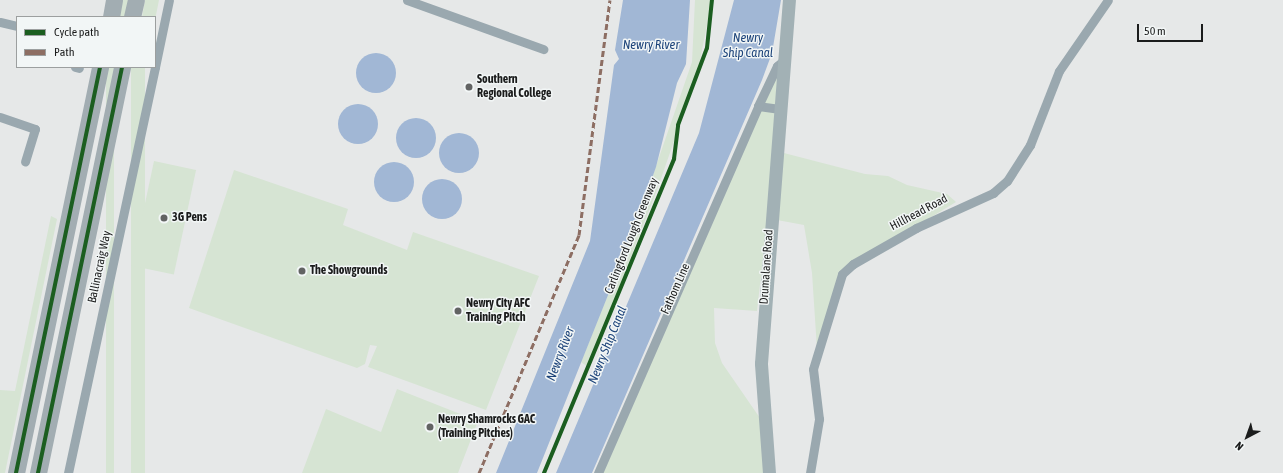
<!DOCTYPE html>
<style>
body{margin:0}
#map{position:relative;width:1283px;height:473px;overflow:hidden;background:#e6e8e8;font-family:"Asap Condensed",sans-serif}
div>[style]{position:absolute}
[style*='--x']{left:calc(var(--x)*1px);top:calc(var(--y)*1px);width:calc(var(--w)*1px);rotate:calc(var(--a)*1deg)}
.green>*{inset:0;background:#d6e4d3;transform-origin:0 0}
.water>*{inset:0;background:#a1b7d5}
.round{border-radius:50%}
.street>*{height:9px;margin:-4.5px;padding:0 4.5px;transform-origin:4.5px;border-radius:4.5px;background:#9aa8af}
.secondary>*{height:13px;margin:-6.5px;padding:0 6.5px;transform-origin:6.5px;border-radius:6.5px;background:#a2b1b5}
.highway>*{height:17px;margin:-8.5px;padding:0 8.5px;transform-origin:8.5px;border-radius:8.5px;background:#a2adb2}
.quiet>*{height:3px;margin-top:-1.5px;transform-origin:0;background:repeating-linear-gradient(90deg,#8d6e63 0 6px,transparent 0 9px)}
.cycleway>*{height:4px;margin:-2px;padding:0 2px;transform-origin:2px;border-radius:2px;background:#1b5e20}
.dots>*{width:11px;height:11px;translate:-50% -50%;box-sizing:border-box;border:2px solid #f2f6f6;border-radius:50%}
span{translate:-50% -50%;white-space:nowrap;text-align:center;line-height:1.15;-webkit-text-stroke:3px #f2f6f6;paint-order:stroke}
.poi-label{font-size:12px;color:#1b1c1c;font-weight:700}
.left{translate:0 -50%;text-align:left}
.street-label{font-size:12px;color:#1b1c1c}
.water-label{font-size:13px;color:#1d447a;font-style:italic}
.legend{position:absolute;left:16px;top:16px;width:140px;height:52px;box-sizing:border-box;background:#f2f6f6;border:1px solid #9c9f9f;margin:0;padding:5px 7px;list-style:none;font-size:12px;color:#1b1c1c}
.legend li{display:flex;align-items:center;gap:8px;height:20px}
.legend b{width:20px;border:1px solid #9c9f9f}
.north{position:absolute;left:1227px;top:417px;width:40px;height:40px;-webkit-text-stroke:3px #f2f6f6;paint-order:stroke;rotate:221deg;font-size:11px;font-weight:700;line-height:16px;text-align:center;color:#1b1c1c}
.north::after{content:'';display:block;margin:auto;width:14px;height:18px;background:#1b1c1c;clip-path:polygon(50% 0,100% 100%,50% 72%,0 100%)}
.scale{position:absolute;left:1137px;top:24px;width:66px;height:18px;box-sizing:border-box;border:2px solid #1b1c1c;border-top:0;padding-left:5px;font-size:12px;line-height:14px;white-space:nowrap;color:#1b1c1c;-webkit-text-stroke:3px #f2f6f6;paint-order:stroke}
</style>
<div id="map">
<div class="green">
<i style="clip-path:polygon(120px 0,129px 0,125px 17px,116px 17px)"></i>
<i style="clip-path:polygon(145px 0,159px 0,155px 20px,155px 17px,142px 17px)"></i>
<i style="clip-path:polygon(695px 0,712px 0,697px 75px,657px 190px,588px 367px,581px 362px,637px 221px,692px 62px)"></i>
<i style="clip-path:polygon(778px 65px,769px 205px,757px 311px,714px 308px,715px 343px,722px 363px,762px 421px,765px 473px,598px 473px)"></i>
<i style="left:106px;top:67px;width:8px;height:415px"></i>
<i style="left:131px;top:67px;width:14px;height:415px"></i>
<i style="clip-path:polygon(780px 152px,865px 174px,888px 176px,907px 185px,947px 194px,956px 202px,849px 267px,817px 349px,812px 273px,804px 225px,777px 220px)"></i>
<i style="left:154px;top:161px;width:43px;height:107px;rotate:12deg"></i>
<i style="clip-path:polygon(234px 170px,348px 209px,343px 225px,407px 250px,413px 232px,539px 276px,486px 410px,368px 367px,377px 346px,370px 345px,365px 364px,357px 368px,189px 308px)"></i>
<i style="clip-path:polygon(51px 216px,57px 219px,5px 473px,0 473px,0 390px,15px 391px)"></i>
<i style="clip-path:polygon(397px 389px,478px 421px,458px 473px,302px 473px,326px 409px,381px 432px)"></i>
</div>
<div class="water">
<i style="clip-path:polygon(623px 0,690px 0,686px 64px,677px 83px,656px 167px,632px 235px,537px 473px,496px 473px,590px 241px,614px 65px,619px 59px,615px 50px)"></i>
<i style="clip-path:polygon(734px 0,781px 0,772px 53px,762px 80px,592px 473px,556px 473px,699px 133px)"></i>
<i class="round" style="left:356px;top:53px;width:40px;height:40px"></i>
<i class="round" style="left:338px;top:104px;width:40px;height:40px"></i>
<i class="round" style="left:396px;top:118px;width:40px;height:40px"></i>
<i class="round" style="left:439px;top:133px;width:40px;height:40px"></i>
<i class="round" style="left:374px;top:162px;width:40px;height:40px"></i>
<i class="round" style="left:422px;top:179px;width:40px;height:40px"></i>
</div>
<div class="street">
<i style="--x:407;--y:0;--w:145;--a:19.8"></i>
<i style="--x:0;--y:22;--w:17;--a:13"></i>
<i style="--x:75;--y:67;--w:4;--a:14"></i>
<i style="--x:155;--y:67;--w:68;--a:-78.2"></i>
<i style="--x:758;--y:106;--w:22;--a:8"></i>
<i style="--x:0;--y:117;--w:37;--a:19"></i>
<i style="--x:35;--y:129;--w:34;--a:107"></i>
<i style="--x:68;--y:473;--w:415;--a:-77.9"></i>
<i style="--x:598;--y:473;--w:400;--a:-66.4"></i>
<i style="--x:758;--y:106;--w:44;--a:-64.6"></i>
<i style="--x:777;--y:66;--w:8;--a:-40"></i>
<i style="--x:810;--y:473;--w:55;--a:-80.5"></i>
<i style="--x:819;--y:419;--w:50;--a:-96.8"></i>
<i style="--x:813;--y:369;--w:99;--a:-73"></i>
<i style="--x:842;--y:274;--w:15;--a:-42"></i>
<i style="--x:853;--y:264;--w:73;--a:-29.7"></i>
<i style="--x:916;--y:228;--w:85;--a:-24.4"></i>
<i style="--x:993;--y:193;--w:18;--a:-41"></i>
<i style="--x:1007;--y:181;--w:43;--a:-57.4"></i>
<i style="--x:1030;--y:145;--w:79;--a:-68.6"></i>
<i style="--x:1059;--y:71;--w:86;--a:-55.4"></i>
</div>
<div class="secondary">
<i style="--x:769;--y:473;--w:110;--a:-94.2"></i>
<i style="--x:761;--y:363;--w:364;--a:-85.6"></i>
</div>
<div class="highway">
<i style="--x:111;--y:17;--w:17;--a:-80"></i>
<i style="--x:132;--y:17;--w:17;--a:-77"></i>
<i style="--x:16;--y:473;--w:415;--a:-78.3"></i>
<i style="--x:38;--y:473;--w:415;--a:-78.3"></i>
</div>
<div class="quiet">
<i style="--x:479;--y:473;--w:258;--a:-67.2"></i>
<i style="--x:579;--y:235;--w:237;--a:-82.5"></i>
</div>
<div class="cycleway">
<i style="--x:16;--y:473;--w:415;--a:-78.3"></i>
<i style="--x:38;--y:473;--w:415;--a:-78.3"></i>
<i style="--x:544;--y:473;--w:340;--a:-67.5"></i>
<i style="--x:674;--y:159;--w:34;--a:-83"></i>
<i style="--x:678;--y:125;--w:82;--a:-69.4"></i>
<i style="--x:707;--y:48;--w:48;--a:-84.1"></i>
</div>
<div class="dots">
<i style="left:469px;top:87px;background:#626363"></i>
<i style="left:164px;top:218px;background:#626363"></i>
<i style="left:302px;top:271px;background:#626363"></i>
<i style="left:458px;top:311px;background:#626363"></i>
<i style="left:430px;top:427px;background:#626363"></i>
</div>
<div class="poi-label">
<span class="left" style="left:477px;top:87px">Southern<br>Regional College</span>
<span class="left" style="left:172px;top:218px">3G Pens</span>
<span class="left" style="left:310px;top:271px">The Showgrounds</span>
<span class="left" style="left:466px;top:311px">Newry City AFC<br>Training Pitch</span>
<span class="left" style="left:438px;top:427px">Newry Shamrocks GAC<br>(Training Pitches)</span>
</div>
<div class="street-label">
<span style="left:919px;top:213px;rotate:-28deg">Hillhead Road</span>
<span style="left:632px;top:236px;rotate:-68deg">Carlingford Lough Greenway</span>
<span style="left:100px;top:267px;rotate:-78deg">Ballinacraig Way</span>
<span style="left:767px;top:267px;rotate:-86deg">Drumalane Road</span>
<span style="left:676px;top:289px;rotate:-66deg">Fathom Line</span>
</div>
<div class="water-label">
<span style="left:748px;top:46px">Newry<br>Ship Canal</span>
<span style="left:651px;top:45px">Newry River</span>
<span style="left:608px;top:345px;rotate:-68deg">Newry Ship Canal</span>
<span style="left:561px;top:354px;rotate:-69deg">Newry River</span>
</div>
<ul class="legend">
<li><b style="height:5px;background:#1b5e20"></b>Cycle path</li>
<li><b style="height:5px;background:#8d6e63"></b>Path</li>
</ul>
<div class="north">N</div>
<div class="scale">50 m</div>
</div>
